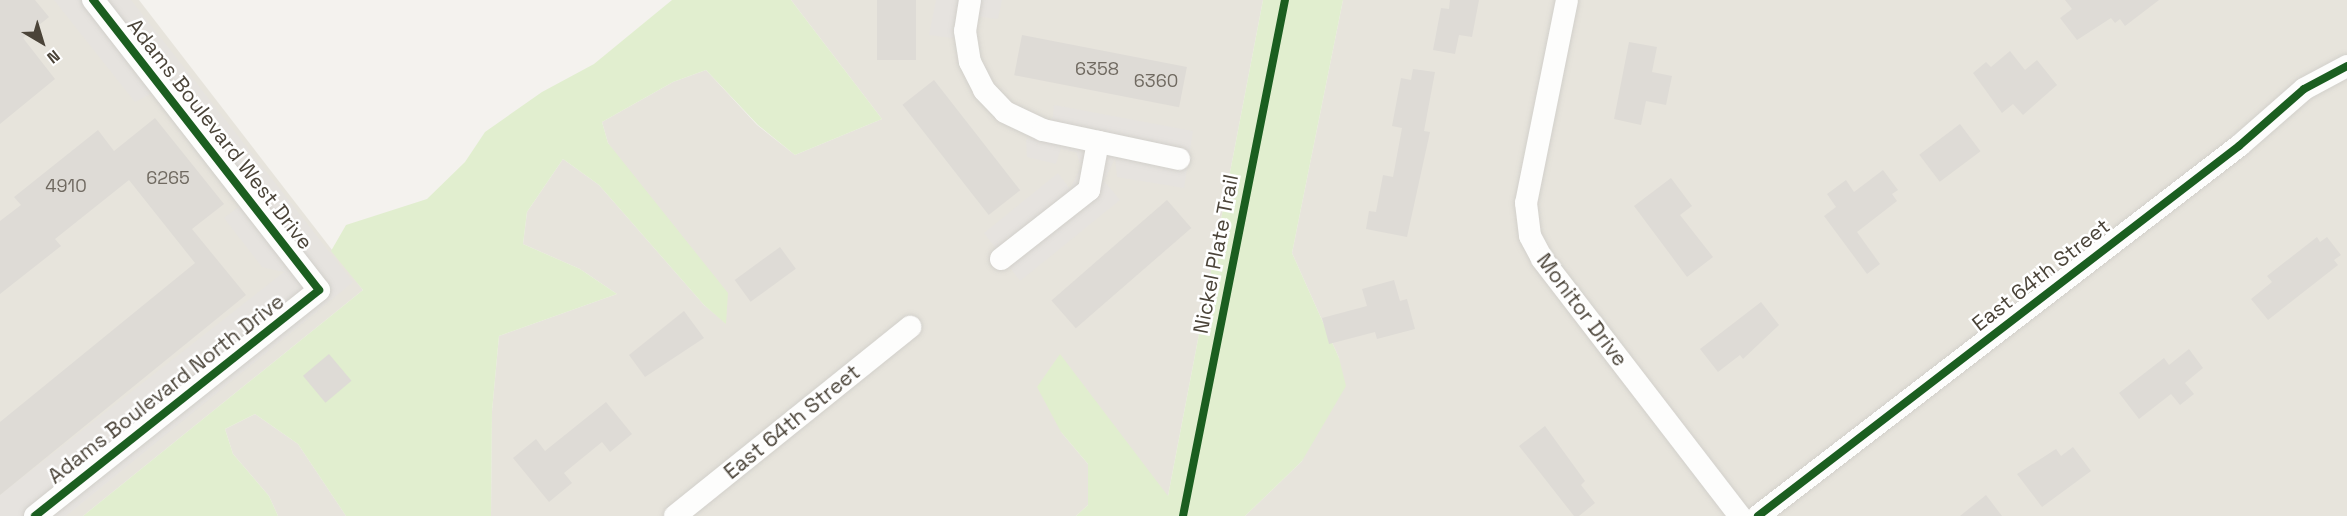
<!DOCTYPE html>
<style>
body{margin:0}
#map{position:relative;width:2347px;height:516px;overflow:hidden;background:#f4f2ee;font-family:"Space Grotesk",sans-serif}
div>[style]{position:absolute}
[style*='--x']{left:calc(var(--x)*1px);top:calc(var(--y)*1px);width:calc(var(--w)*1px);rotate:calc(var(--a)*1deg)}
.residential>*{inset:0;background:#e7e4dc}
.green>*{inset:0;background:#e1eecf}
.parking>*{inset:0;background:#e6e3df}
.building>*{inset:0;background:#dedbd6;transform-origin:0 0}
.roads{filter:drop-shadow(0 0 2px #d2d0cb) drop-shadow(0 0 2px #d2d0cb)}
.minor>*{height:22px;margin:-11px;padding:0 11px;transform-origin:11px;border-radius:11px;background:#fdfdfc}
.cycleway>*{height:8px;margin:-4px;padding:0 4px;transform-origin:4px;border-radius:4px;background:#1b5e20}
span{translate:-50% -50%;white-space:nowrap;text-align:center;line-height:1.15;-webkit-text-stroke:5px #fff;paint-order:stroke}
.number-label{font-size:18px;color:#706a61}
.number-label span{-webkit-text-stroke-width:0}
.street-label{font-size:21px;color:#4b4439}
.north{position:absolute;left:12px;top:12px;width:60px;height:60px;-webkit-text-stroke:4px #fff;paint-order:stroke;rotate:142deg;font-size:16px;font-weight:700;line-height:24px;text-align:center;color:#4b4439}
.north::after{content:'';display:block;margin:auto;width:21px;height:27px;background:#4b4439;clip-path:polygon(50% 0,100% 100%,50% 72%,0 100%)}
</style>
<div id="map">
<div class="residential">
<i style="clip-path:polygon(0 0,139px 0,363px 290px,83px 516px,0 516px)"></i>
<i style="clip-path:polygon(791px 0,1263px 0,1168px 496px,1061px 432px,1088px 464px,1088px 505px,1076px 516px,491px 516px,492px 411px,499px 336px,617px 294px,580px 269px,523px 244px,527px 212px,563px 159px,599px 185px,704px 305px,726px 323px,608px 143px,602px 122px,673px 82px,706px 70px,757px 125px,795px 155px,882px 119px)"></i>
<i style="clip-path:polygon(1343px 0,2347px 0,2347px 516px,1245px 516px,1302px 461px,1339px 358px,1292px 253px)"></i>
<i style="clip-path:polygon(255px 414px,298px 444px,346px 516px,278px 516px,269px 496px,233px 454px,225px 429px)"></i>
</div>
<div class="green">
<i style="clip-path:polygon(672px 0,791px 0,882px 119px,795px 155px,758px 125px,706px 70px,673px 82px,602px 122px,608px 143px,728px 293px,726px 324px,704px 305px,599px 185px,563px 159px,527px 212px,523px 244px,580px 269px,617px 294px,499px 336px,492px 411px,491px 516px,346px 516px,298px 444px,255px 414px,225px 429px,233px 454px,269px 496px,278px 516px,83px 516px,363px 290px,331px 251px,346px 225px,427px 199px,465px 162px,485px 132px,542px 92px,594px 64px)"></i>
<i style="clip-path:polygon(1263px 0,1343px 0,1292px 253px,1339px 358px,1346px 386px,1302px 461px,1245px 516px,1076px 516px,1088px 505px,1088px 464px,1061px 432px,1037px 387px,1060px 354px,1168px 496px)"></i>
</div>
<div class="parking">
<i style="clip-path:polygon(54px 0,131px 0,353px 282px,66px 516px,0 516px,0 495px,284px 272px,262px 267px,224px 218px,240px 206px,152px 93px,135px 102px)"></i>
<i style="clip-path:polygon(936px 0,1002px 0,998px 19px,981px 17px,952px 38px,929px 35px)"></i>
<i style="clip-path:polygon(1054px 105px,1193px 131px,1184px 188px,1117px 177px,1115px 159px,1104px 181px,1120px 200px,1020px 281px,984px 233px,1058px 173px,1070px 189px,1081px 167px,1076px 152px,1061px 149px,1056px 164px,1027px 157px,1026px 140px,1053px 117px)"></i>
</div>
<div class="building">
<i style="clip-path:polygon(0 0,35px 0,49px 17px,23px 38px,55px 79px,0 124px)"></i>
<i style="left:877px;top:0;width:39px;height:60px"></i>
<i style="clip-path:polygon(1450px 0,1479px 0,1472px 37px,1459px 35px,1455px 54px,1433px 50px,1441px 8px,1449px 9px)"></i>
<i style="clip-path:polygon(2065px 0,2159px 0,2125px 26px,2120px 19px,2115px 23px,2111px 18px,2077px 40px,2060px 18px,2072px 9px)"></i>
<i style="left:1022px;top:35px;width:168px;height:41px;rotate:11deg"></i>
<i style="clip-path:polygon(1629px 42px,1657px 47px,1652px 72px,1672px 76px,1666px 105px,1646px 101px,1641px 125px,1614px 119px)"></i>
<i style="clip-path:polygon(2010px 51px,2025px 70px,2037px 60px,2057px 85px,2023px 115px,2013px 104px,2002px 113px,1973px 73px,1986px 62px,1991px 67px)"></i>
<i style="clip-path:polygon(1413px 69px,1435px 72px,1424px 131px,1430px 132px,1407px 237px,1366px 229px,1369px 211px,1376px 212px,1383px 175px,1393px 177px,1402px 128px,1392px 126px,1401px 78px,1411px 80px)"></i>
<i style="left:934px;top:80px;width:140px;height:40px;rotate:52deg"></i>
<i style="clip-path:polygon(155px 118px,224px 204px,192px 229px,246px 295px,0 495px,0 422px,195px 263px,129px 180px,55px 239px,61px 246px,0 294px,0 221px,21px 205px,14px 197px,98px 130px,114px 151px)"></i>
<i style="left:1960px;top:124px;width:34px;height:51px;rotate:53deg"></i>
<i style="clip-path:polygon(1883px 170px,1898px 190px,1892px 194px,1897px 201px,1857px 232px,1880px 264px,1867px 274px,1824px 216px,1836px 207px,1827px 194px,1846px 180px,1854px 192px)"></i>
<i style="clip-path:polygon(1671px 178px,1692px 206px,1680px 215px,1713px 257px,1687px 277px,1634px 206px)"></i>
<i style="left:1167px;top:200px;width:37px;height:153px;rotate:49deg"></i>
<i style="clip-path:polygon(2317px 237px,2320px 242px,2327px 237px,2341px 255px,2334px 260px,2338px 265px,2268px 320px,2251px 299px,2272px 282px,2267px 276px)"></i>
<i style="left:780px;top:247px;width:27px;height:56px;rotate:54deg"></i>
<i style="clip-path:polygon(1394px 280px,1400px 301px,1407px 299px,1415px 329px,1377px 339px,1375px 332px,1329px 344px,1322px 318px,1367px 306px,1362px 289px)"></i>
<i style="clip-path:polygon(1761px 302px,1779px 325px,1743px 359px,1740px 355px,1718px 372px,1700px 349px)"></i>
<i style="clip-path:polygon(684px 311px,704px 338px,645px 377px,629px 355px)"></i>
<i style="clip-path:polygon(2189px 349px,2203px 368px,2185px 383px,2194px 394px,2180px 405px,2171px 394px,2139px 419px,2119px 393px,2164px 358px,2169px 365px)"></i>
<i style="left:329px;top:354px;width:35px;height:34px;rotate:50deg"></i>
<i style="clip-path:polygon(606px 402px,632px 434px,610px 452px,602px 442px,564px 473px,572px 483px,549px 502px,513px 458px,536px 439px,545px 451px)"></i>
<i style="clip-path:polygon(1545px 426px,1585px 481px,1581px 485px,1595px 503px,1579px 516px,1574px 516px,1519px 446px)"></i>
<i style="clip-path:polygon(2073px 447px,2091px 471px,2042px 507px,2017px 474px,2056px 449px,2061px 456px)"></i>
<i style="clip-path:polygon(1986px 495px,2002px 516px,1960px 516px)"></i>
</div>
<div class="roads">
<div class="minor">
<i style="--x:970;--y:0;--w:31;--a:99"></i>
<i style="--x:965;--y:31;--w:31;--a:81"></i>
<i style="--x:970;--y:62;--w:31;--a:63"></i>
<i style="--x:984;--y:90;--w:30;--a:46"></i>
<i style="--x:1005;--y:112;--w:42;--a:25.3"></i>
<i style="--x:1043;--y:130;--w:139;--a:12"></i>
<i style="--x:1567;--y:0;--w:207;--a:101.4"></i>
<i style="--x:1526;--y:203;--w:33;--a:83"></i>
<i style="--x:1530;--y:236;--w:26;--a:62"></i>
<i style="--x:1542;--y:259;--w:324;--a:52.4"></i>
<i style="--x:1001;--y:259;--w:112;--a:-38.1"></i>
<i style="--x:1089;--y:190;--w:49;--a:-79.4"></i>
<i style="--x:35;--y:516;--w:363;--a:-38.5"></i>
<i style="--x:319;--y:290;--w:368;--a:-127.9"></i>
<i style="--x:675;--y:516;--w:302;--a:-38.8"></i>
<i style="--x:1758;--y:516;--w:607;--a:-37.57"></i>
<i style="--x:2239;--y:146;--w:86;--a:-41.2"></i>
<i style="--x:2304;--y:89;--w:49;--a:-28.1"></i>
</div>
</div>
<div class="cycleway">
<i style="--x:35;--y:516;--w:363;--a:-38.5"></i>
<i style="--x:319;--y:290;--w:368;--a:-127.9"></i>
<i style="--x:1183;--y:516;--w:526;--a:-78.82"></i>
<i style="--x:1758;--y:516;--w:607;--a:-37.57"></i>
<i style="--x:2239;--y:146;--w:86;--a:-41.2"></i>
<i style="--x:2304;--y:89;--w:49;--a:-28.1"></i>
</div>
<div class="number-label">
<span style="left:1097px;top:69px">6358</span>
<span style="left:1156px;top:81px">6360</span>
<span style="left:168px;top:178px">6265</span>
<span style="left:66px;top:186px">4910</span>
</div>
<div class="street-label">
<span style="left:220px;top:134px;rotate:52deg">Adams Boulevard West Drive</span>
<span style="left:1216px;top:254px;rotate:-79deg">Nickel Plate Trail</span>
<span style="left:2041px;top:275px;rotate:-38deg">East 64th Street</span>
<span style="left:1582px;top:310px;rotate:53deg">Monitor Drive</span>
<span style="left:166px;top:389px;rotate:-38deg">Adams Boulevard North Drive</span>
<span style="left:792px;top:422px;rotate:-39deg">East 64th Street</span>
</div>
<div class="north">N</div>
</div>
